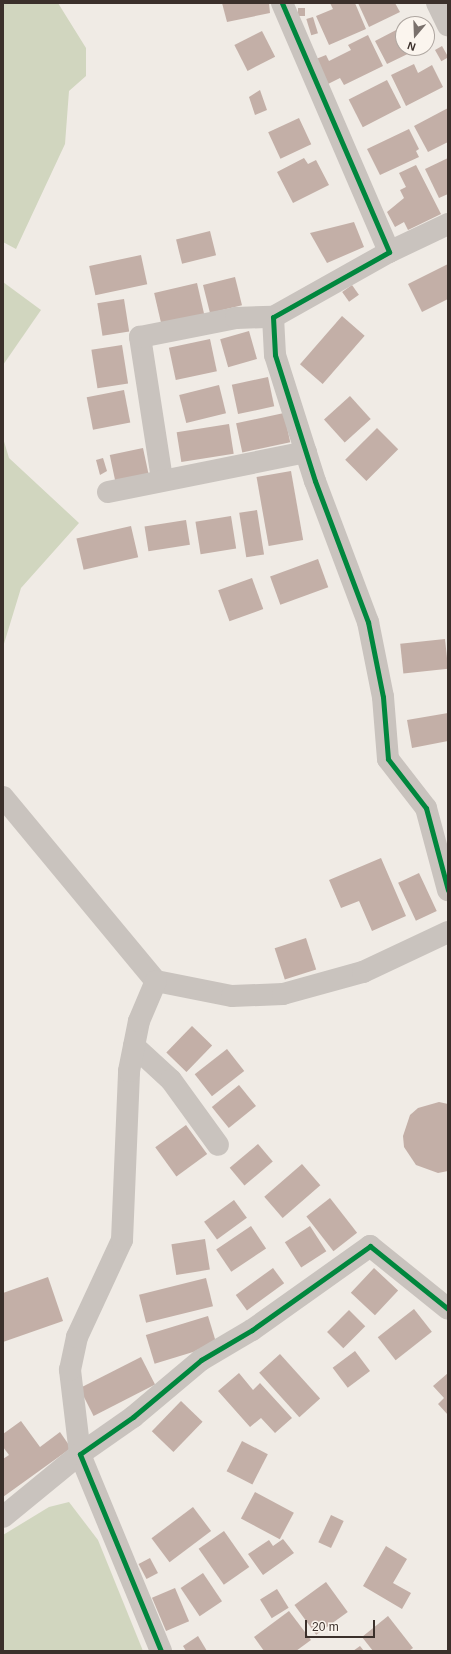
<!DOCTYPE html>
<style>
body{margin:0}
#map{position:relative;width:451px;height:1654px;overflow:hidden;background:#f0ebe5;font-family:Arial,sans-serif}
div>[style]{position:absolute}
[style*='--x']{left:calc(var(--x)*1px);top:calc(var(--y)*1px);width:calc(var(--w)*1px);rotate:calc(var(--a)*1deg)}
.green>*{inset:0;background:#d1d6bf}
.building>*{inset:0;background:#c3afa7;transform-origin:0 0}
.minor>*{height:22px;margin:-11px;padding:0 11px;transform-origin:11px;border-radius:11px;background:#c9c3be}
.cycleway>*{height:5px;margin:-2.5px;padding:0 2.5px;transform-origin:2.5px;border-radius:2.5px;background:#00873e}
span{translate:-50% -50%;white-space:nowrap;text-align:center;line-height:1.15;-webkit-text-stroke:4px #fbf5ee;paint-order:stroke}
.frame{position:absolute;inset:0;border:4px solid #3b302b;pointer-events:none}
.north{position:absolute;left:395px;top:16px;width:40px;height:40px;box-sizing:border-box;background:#fbf5ee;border:1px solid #aea6a0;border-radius:50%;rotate:199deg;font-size:11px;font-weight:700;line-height:16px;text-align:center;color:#3b302b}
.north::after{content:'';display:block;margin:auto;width:14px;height:18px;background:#7a716c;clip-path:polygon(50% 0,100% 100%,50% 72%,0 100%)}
.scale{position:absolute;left:305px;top:1620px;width:70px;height:18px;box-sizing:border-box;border:2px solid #3b302b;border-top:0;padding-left:5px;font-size:12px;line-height:14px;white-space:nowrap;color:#3b302b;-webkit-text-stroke:3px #fbf5ee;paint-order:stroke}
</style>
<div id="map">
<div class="green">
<i style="clip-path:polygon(3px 3px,58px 3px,86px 48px,86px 76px,69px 91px,65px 144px,16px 249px,3px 242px)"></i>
<i style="clip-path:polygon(3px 282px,41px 310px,3px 365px)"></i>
<i style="clip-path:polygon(3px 438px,9px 458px,79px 523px,21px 588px,3px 647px)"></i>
<i style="clip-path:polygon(69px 1502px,98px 1540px,143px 1651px,3px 1651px,3px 1535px,49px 1507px)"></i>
</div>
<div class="building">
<i style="clip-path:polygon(222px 3px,269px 3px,270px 13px,227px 22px)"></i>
<i style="clip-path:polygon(330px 3px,355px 3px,366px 29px,329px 45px,316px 16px,333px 9px)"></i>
<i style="clip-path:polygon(358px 3px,395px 3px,400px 12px,369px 27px)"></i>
<i style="left:305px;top:8px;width:8px;height:7px;rotate:90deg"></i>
<i style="left:313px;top:17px;width:17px;height:7px;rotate:73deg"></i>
<i style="clip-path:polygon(400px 28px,403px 48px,420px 48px,387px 64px,375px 41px)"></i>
<i style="left:262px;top:31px;width:29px;height:31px;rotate:63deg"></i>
<i style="clip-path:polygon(368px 35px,383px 66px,344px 85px,340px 78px,328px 84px,316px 59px,326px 55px,329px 61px,351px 50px,348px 45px)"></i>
<i style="left:442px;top:46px;width:13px;height:8px;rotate:61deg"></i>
<i style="clip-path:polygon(414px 64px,418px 73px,432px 65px,443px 87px,406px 106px,391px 75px)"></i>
<i style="left:387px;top:80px;width:31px;height:43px;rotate:63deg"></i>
<i style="clip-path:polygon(260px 90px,267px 110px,255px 115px,249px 97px)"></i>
<i style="clip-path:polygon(448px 108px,448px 142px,428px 152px,414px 126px)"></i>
<i style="left:299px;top:118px;width:29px;height:34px;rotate:65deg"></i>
<i style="clip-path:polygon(409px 129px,419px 149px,416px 151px,419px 157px,380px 175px,367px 149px)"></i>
<i style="clip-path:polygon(304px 158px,308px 164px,316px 160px,329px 185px,293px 203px,277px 172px)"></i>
<i style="clip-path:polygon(448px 158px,448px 194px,439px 198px,425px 169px)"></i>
<i style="clip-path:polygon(416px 165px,441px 214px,408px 230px,404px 222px,395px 227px,387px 212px,404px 198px,400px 190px,406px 187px,399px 173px)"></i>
<i style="clip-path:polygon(354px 222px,364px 247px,327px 263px,310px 233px)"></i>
<i style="left:210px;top:231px;width:25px;height:35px;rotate:76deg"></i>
<i style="left:141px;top:255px;width:30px;height:53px;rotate:78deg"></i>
<i style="clip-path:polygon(448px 264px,448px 299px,422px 312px,408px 284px)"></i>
<i style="left:235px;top:277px;width:29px;height:33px;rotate:76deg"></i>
<i style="left:197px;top:283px;width:32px;height:44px;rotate:77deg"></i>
<i style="left:352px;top:285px;width:12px;height:12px;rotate:55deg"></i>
<i style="left:124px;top:299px;width:33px;height:27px;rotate:81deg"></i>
<i style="left:342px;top:316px;width:30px;height:64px;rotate:41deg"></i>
<i style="left:249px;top:331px;width:29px;height:30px;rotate:74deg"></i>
<i style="left:210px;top:339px;width:33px;height:42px;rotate:78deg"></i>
<i style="left:122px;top:345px;width:39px;height:31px;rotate:81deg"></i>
<i style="left:268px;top:377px;width:30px;height:37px;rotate:78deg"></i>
<i style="left:219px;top:385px;width:29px;height:41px;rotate:76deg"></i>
<i style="left:124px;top:390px;width:33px;height:38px;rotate:79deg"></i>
<i style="left:350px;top:396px;width:31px;height:35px;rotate:48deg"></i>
<i style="left:284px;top:413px;width:30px;height:49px;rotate:78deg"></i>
<i style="left:229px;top:424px;width:30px;height:53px;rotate:81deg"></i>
<i style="left:377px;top:428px;width:30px;height:45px;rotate:45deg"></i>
<i style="left:143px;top:448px;width:29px;height:34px;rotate:78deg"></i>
<i style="clip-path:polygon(103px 458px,107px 471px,100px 475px,96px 460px)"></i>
<i style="left:291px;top:471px;width:70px;height:35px;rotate:80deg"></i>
<i style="left:257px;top:510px;width:45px;height:18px;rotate:81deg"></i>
<i style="left:231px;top:516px;width:33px;height:36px;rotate:81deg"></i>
<i style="left:186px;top:520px;width:25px;height:42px;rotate:81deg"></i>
<i style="left:131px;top:526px;width:32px;height:56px;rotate:77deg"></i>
<i style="left:318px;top:559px;width:30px;height:51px;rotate:70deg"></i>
<i style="left:252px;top:578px;width:33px;height:36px;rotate:70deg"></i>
<i style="left:445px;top:639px;width:30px;height:45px;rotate:84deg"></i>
<i style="clip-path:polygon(448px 713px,448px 741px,412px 748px,407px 720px)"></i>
<i style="clip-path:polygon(381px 858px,406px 916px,372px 931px,359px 901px,341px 908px,329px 880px)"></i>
<i style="left:419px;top:873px;width:42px;height:23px;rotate:65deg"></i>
<i style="left:306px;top:938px;width:33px;height:33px;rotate:72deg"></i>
<i style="left:192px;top:1026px;width:28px;height:37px;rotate:44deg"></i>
<i style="left:227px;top:1049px;width:28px;height:41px;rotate:52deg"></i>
<i style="left:239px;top:1085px;width:27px;height:35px;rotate:51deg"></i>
<i style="clip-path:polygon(439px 1102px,448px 1104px,448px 1171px,438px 1173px,416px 1165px,404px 1147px,403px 1136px,410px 1115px,418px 1108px)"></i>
<i style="left:186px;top:1125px;width:36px;height:38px;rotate:54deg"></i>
<i style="left:258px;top:1144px;width:23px;height:37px;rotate:50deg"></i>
<i style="left:302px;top:1164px;width:28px;height:50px;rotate:49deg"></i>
<i style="left:330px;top:1198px;width:44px;height:30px;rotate:52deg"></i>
<i style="left:234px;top:1200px;width:22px;height:37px;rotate:54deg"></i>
<i style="left:251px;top:1226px;width:27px;height:42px;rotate:56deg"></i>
<i style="left:310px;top:1226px;width:30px;height:30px;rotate:57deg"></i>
<i style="left:205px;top:1239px;width:31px;height:34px;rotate:81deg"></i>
<i style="left:273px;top:1268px;width:19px;height:46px;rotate:54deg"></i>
<i style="left:374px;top:1268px;width:33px;height:34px;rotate:43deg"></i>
<i style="clip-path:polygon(48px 1277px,63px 1321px,3px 1342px,3px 1293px)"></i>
<i style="left:206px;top:1278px;width:29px;height:69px;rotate:76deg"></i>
<i style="left:414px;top:1309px;width:29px;height:46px;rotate:52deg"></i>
<i style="left:349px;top:1310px;width:23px;height:31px;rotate:45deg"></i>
<i style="left:208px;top:1316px;width:30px;height:65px;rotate:73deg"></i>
<i style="left:355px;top:1351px;width:25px;height:28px;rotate:53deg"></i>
<i style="left:280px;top:1354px;width:60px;height:28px;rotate:48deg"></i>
<i style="left:141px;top:1357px;width:31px;height:69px;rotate:63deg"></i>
<i style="clip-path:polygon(239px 1373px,253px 1390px,260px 1383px,292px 1418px,275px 1433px,261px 1418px,250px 1427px,218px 1391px)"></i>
<i style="clip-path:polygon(448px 1373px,448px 1415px,438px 1404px,444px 1398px,433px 1386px)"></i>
<i style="left:181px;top:1401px;width:30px;height:42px;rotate:44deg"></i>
<i style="clip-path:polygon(21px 1421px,40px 1447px,60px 1432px,71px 1448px,3px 1497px,3px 1459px,9px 1455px,3px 1447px,3px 1434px)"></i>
<i style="left:242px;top:1441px;width:29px;height:34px;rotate:27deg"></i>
<i style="left:255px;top:1492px;width:44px;height:30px;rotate:28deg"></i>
<i style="left:193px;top:1507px;width:30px;height:52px;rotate:53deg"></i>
<i style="left:331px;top:1515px;width:14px;height:30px;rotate:25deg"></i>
<i style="left:224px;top:1531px;width:44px;height:31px;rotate:55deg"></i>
<i style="clip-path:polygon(283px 1539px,294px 1553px,263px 1575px,248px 1554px,269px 1540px,273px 1546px)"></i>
<i style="clip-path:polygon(386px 1546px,407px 1559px,393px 1583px,411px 1593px,402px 1609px,363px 1586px)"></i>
<i style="left:150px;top:1558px;width:17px;height:13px;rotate:62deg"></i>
<i style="left:203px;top:1573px;width:34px;height:27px;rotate:56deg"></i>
<i style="left:326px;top:1582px;width:37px;height:39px;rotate:54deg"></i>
<i style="left:175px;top:1588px;width:36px;height:25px;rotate:67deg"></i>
<i style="left:277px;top:1589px;width:22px;height:20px;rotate:58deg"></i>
<i style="clip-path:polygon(289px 1611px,311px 1640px,296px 1651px,264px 1651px,254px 1637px)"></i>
<i style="clip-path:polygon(388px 1616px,413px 1648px,409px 1651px,373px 1651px,362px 1637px)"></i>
<i style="clip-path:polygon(198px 1636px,207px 1651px,186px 1651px,183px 1646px)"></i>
<i style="clip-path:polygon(360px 1646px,364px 1651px,353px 1651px)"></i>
</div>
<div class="minor">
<i style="--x:282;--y:3;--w:271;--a:66.7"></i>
<i style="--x:389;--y:252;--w:133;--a:150.7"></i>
<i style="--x:273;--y:317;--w:38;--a:87"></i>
<i style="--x:275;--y:355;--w:132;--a:72.4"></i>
<i style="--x:315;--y:481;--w:151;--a:69.4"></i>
<i style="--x:368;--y:622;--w:76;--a:78.7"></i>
<i style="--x:383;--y:697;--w:62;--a:85.4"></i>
<i style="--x:388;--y:759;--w:62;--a:52.2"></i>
<i style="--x:426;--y:808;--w:85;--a:75"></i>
<i style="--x:437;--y:3;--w:25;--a:64"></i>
<i style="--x:389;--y:252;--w:65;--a:-25.4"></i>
<i style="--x:162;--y:479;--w:144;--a:-98.8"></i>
<i style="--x:140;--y:337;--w:98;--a:-11.2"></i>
<i style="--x:236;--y:318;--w:37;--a:-2"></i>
<i style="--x:108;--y:492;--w:202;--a:-11.4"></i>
<i style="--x:3;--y:797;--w:239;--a:50.3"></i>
<i style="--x:156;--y:981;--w:77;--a:11.2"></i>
<i style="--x:232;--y:996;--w:51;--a:-2.2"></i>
<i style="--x:283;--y:994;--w:83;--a:-15.4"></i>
<i style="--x:363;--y:972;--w:94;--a:-25.2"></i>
<i style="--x:134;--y:1046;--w:50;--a:42.6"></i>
<i style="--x:171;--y:1080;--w:80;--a:54.1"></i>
<i style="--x:3;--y:1517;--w:99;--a:-39.3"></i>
<i style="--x:80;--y:1454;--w:85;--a:-96.8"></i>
<i style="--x:70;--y:1370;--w:34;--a:-78"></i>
<i style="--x:77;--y:1337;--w:107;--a:-65.1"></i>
<i style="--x:122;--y:1240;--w:169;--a:-87.6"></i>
<i style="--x:129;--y:1071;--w:51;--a:-78.7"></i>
<i style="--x:139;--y:1021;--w:43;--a:-67"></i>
<i style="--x:161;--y:1651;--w:213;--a:-112.4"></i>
<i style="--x:80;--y:1454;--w:65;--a:-34.9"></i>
<i style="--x:133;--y:1417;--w:89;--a:-40"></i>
<i style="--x:201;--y:1360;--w:59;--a:-30.5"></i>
<i style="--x:252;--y:1330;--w:145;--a:-35.4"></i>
<i style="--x:370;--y:1246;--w:100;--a:38.9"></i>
</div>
<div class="cycleway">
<i style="--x:282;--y:3;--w:271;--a:66.7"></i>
<i style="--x:389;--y:252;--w:133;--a:150.7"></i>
<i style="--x:273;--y:317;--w:38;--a:87"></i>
<i style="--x:275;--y:355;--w:132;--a:72.4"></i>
<i style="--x:315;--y:481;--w:151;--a:69.4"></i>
<i style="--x:368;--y:622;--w:76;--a:78.7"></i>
<i style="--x:383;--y:697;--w:62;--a:85.4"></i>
<i style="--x:388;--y:759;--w:62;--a:52.2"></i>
<i style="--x:426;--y:808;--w:85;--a:75"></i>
<i style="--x:161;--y:1651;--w:213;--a:-112.4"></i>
<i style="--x:80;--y:1454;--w:65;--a:-34.9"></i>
<i style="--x:133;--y:1417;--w:89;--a:-40"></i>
<i style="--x:201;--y:1360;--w:59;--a:-30.5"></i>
<i style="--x:252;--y:1330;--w:145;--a:-35.4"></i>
<i style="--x:370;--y:1246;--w:100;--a:38.9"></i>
</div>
<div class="frame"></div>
<div class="north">N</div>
<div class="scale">20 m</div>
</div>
